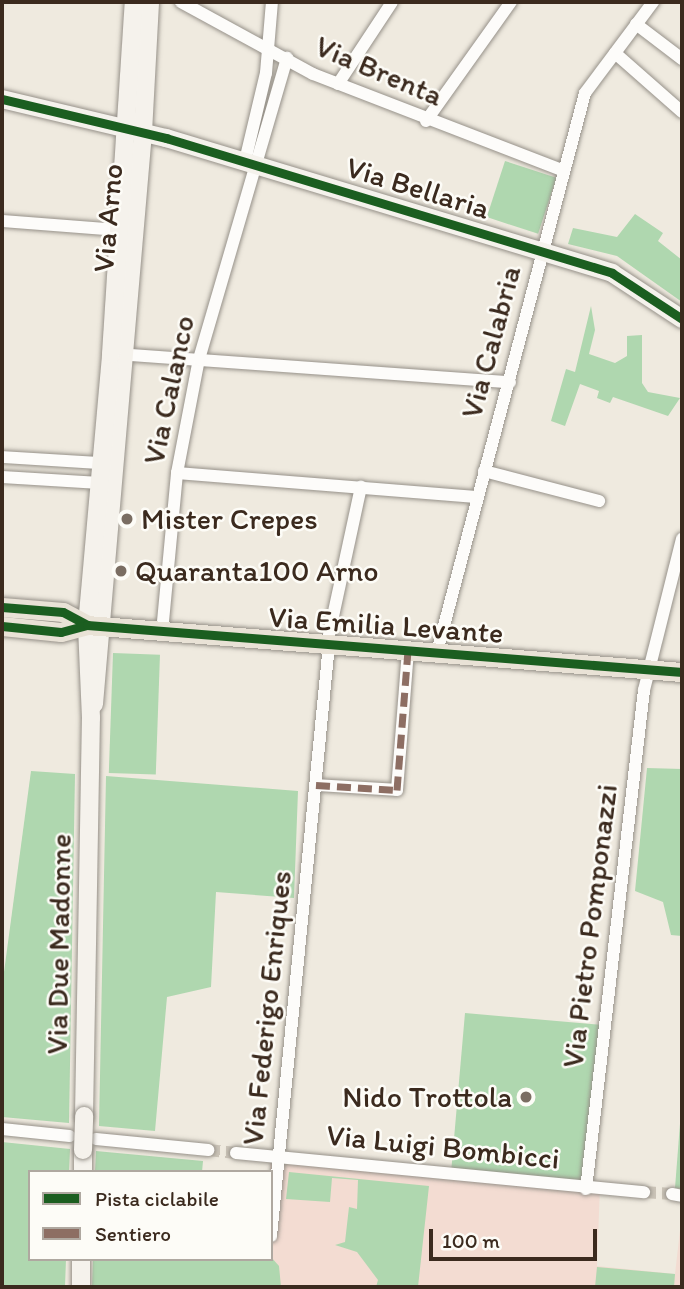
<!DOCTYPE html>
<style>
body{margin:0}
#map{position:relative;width:684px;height:1289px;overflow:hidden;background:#efeadf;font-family:Itim,sans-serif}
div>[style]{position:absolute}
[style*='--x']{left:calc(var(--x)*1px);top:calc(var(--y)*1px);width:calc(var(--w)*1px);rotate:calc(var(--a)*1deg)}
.built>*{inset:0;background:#f3dcd2}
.green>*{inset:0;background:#afd7af;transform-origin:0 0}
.street-tunnel>*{height:12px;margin-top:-6px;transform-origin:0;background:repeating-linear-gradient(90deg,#cbc4b8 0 12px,transparent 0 18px)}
.roads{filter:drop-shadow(0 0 2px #969189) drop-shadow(0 0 2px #969189)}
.street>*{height:12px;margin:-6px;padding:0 6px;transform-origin:6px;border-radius:6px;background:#fdfcfa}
.secondary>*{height:18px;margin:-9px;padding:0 9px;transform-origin:9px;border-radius:9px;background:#f5f2ec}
.primary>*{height:19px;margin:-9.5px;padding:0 9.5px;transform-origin:9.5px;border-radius:9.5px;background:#e9e2d6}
.bridges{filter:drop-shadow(0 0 2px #969189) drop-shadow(0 0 2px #969189)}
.secondary-bridge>*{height:18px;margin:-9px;padding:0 9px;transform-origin:9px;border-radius:9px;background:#f5f2ec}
.quiet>*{height:7px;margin-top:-3.5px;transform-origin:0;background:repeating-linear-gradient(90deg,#8d6e63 0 14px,transparent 0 21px)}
.cycleway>*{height:9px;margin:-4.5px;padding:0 4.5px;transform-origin:4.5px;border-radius:4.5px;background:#1b5e20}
.dots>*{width:19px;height:19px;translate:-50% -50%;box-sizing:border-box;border:4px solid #fdfcf7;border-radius:50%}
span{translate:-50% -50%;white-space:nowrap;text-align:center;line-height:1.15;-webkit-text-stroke:5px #fdfcf7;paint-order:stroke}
.street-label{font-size:30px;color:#3b2a1e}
.poi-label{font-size:30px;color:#3b2a1e}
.left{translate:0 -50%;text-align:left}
.right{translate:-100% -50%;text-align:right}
.frame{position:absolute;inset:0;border:4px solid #3b2a1e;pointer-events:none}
.legend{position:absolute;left:28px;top:1170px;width:245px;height:91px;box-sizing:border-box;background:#fdfcf7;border:2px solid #afa8a0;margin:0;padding:9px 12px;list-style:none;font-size:21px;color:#3b2a1e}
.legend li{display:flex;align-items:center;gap:14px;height:35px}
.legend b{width:35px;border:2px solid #afa8a0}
.scale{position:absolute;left:429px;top:1229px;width:168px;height:32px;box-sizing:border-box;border:4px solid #3b2a1e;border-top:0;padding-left:9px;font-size:21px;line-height:24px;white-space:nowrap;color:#3b2a1e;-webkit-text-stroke:5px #fdfcf7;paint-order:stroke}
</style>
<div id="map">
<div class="built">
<i style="clip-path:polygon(270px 1157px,600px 1186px,597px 1266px,675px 1274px,682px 1213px,682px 1287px,188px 1287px,271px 1259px)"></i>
</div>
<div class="green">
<i style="left:505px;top:161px;width:54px;height:59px;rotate:18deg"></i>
<i style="clip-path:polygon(635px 214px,663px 233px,658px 241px,682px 260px,682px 302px,617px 256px,568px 244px,573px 228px,617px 237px)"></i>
<i style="clip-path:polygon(591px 306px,595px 330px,589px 354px,615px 363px,627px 356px,627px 336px,642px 335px,642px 383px,648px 392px,680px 398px,668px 416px,613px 397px,610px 403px,597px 398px,599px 391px,580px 384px,565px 426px,551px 421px,566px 369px,575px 372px)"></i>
<i style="left:113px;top:653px;width:47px;height:120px;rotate:2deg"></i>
<i style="clip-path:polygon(647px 768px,682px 769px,682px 936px,671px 935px,663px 902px,635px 891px)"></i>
<i style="clip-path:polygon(31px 771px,75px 774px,69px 1123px,2px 1117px,2px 987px)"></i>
<i style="clip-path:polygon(106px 776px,298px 791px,294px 898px,216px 892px,211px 987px,167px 997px,155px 1131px,99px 1126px)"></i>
<i style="left:465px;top:1013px;width:141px;height:162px;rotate:5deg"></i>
<i style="clip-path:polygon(682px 1098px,682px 1189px,675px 1188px)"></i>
<i style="clip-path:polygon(2px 1142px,70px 1149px,69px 1172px,30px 1172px,30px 1259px,66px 1259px,65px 1287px,2px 1287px)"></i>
<i style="clip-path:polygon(96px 1151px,203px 1161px,202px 1172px,95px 1172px)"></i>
<i style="clip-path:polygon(289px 1172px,429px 1186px,418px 1287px,376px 1287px,378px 1280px,357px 1252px,335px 1245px,345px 1242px,349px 1207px,357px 1209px,358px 1180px,332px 1178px,330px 1202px,286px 1199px)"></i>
<i style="clip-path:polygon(271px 1257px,279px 1266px,281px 1287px,92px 1287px,93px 1259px)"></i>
<i style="clip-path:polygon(597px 1267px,675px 1274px,674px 1287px,595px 1287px)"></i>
</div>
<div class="street-tunnel">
<i style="--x:208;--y:1150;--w:28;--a:6"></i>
<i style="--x:644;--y:1192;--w:28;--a:4"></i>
</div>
<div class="roads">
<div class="street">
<i style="--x:181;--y:2;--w:150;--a:28.6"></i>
<i style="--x:313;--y:74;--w:269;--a:21.1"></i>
<i style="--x:636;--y:24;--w:58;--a:37.3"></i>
<i style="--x:615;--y:53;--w:89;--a:41.4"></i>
<i style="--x:338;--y:84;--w:98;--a:-56.6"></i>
<i style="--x:426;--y:121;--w:146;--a:-54.5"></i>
<i style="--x:245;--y:161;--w:90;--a:-76.6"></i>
<i style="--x:266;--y:73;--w:71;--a:-85.2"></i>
<i style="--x:2;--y:221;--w:117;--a:4.4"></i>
<i style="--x:116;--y:354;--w:395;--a:4.1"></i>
<i style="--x:2;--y:457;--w:99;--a:3.5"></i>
<i style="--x:484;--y:471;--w:119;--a:14.6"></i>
<i style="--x:177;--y:473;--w:300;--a:4.6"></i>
<i style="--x:2;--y:477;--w:98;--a:3.5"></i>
<i style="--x:162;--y:632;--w:160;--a:-84.6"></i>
<i style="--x:177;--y:473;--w:116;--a:-79.1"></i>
<i style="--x:199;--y:359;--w:314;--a:-73.7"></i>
<i style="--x:327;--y:644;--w:161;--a:-77.8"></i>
<i style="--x:437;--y:652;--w:578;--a:-75.17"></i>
<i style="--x:585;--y:93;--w:114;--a:-53.2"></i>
<i style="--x:316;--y:785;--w:81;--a:3.5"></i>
<i style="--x:397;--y:790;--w:140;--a:-85.5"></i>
<i style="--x:2;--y:1129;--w:68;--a:5.9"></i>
<i style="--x:96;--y:1139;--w:113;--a:5.6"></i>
<i style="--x:236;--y:1153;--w:410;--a:5.5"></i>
<i style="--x:586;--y:1189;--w:502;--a:-83.37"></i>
<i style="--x:644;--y:690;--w:156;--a:-75.9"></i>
<i style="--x:672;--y:1194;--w:10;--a:11"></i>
<i style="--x:271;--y:1236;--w:595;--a:-84.4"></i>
</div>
<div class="secondary">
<i style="--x:2;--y:99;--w:169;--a:13.4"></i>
<i style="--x:166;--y:138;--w:466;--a:16.8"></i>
<i style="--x:612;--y:273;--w:84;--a:33.3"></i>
<i style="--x:94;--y:704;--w:574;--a:-85.1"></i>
<i style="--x:143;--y:132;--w:130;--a:-86.9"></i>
<i style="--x:84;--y:1116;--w:398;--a:-89"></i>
<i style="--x:91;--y:718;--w:93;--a:-92.5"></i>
<i style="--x:87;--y:625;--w:272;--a:-84.9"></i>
<i style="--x:111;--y:354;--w:353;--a:-86.3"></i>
<i style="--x:83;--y:1172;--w:22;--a:-90"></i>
<i style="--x:81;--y:1287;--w:28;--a:-90"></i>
</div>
<div class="primary">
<i style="--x:2;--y:607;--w:61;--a:4.7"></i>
<i style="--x:63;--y:612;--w:27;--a:28"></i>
<i style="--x:2;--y:626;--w:59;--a:5.8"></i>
<i style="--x:61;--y:632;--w:27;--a:-15"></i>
<i style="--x:87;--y:625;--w:597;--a:4.52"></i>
</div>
</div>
<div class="bridges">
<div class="secondary-bridge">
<i style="--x:83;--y:1150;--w:34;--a:-88"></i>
</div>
</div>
<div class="quiet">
<i style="--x:316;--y:785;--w:81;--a:3.5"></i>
<i style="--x:397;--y:790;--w:140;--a:-85.5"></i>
</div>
<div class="cycleway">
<i style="--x:2;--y:99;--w:169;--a:13.4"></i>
<i style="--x:166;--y:138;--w:466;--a:16.8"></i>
<i style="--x:612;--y:273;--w:84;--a:33.3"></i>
<i style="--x:2;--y:607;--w:61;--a:4.7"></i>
<i style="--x:63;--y:612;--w:27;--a:28"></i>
<i style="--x:2;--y:626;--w:59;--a:5.8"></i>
<i style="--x:61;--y:632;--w:27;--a:-15"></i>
<i style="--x:87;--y:625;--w:597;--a:4.52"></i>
</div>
<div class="dots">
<i style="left:127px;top:519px;background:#7a6d62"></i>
<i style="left:121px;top:571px;background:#7a6d62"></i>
<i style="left:526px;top:1097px;background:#7a6d62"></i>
</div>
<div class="street-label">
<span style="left:379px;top:71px;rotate:23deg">Via Brenta</span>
<span style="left:418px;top:188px;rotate:17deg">Via Bellaria</span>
<span style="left:108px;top:218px;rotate:-85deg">Via Arno</span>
<span style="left:491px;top:342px;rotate:-75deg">Via Calabria</span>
<span style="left:169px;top:390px;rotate:-78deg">Via Calanco</span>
<span style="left:386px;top:625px;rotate:4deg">Via Emilia Levante</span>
<span style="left:590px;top:926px;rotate:-83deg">Via Pietro Pomponazzi</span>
<span style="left:59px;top:944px;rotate:-89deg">Via Due Madonne</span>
<span style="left:267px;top:1008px;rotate:-84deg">Via Federigo Enriques</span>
<span style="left:443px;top:1147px;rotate:6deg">Via Luigi Bombicci</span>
</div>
<div class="poi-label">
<span class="left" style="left:141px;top:519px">Mister Crepes</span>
<span class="left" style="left:135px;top:571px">Quaranta100 Arno</span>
<span class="right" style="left:512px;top:1097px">Nido Trottola</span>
</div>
<div class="frame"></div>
<ul class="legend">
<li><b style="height:9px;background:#1b5e20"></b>Pista ciclabile</li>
<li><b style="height:9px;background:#8d6e63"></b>Sentiero</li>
</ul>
<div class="scale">100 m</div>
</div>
